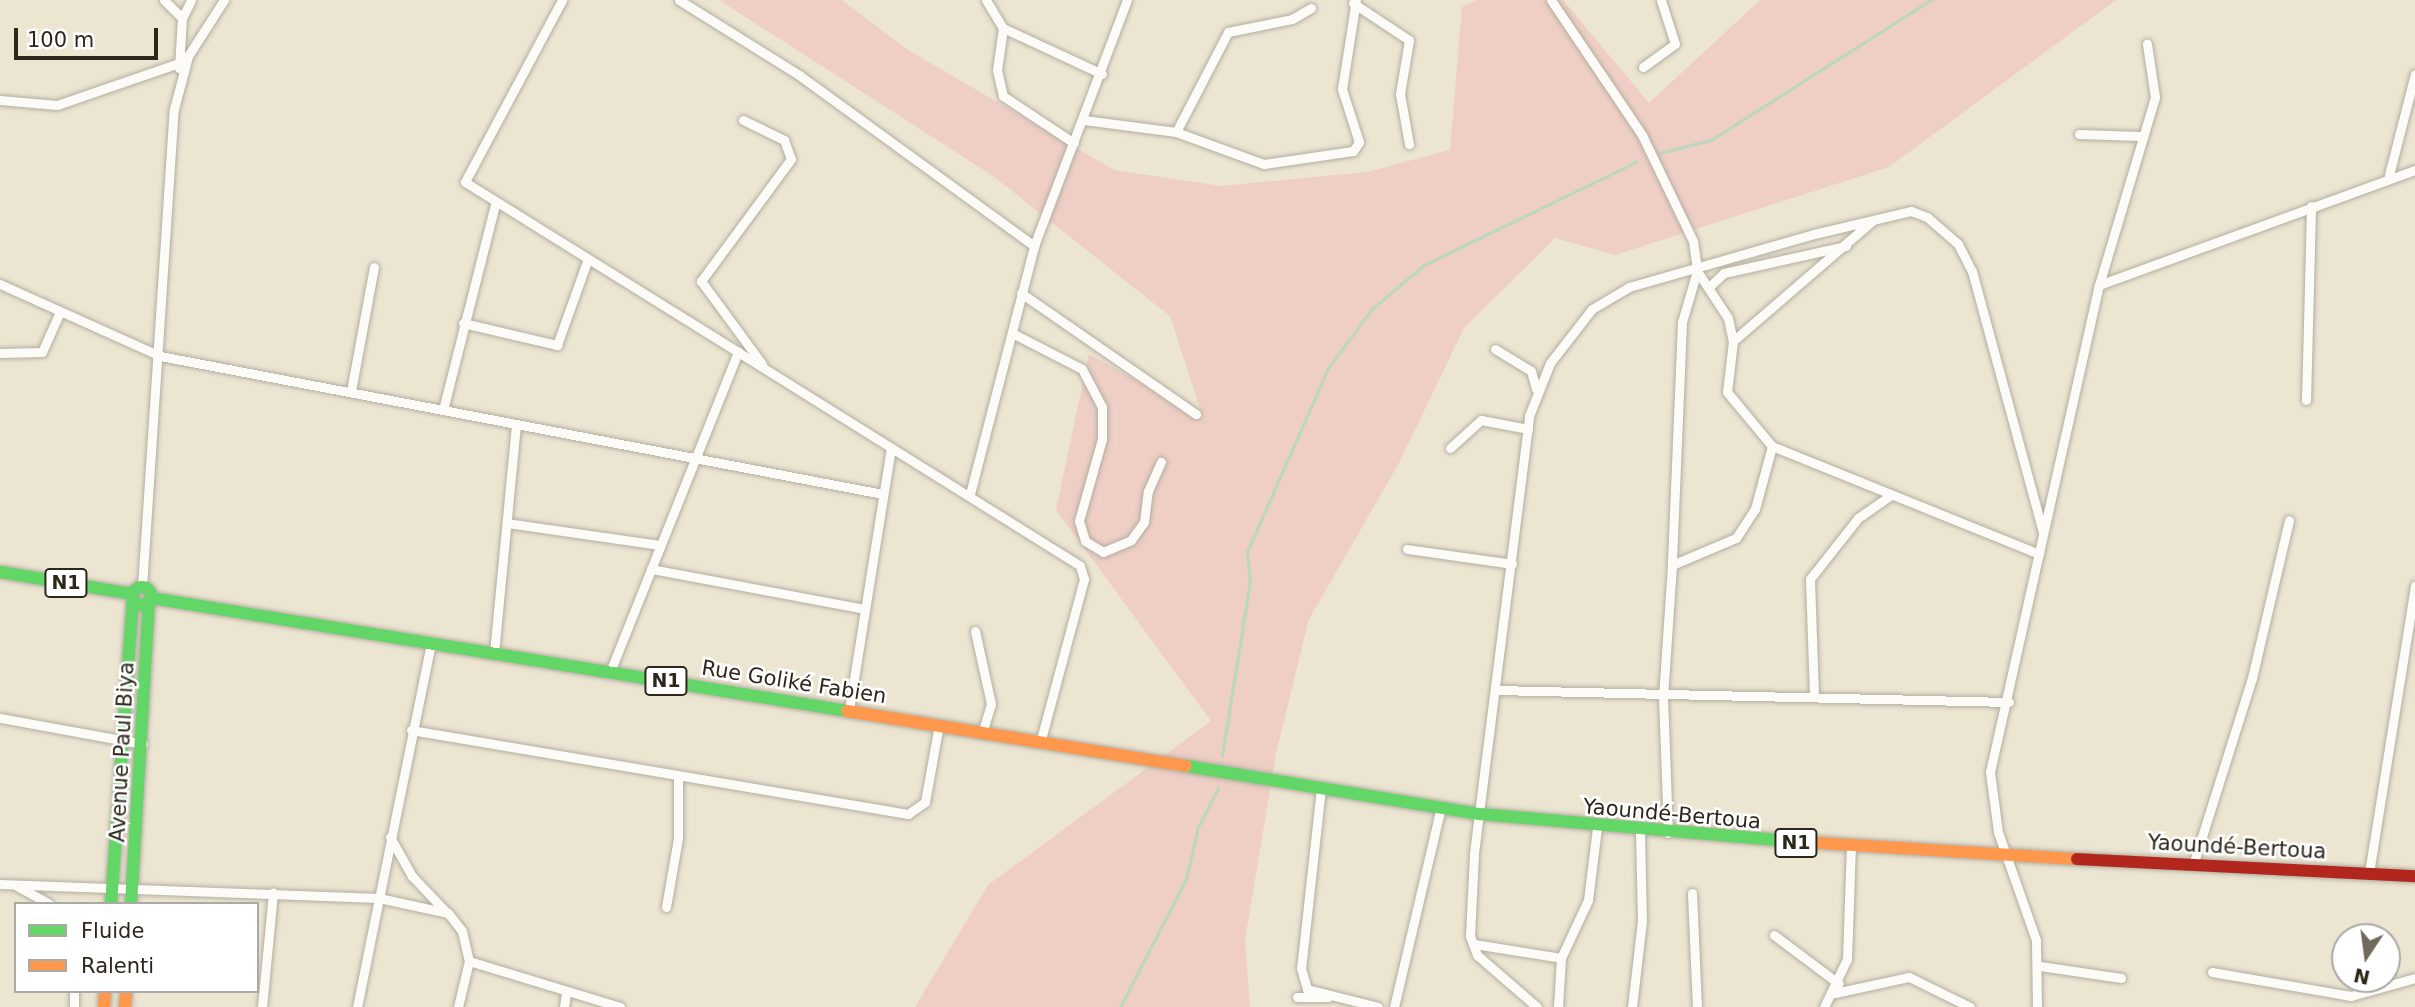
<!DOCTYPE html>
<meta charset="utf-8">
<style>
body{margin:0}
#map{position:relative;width:2415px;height:1007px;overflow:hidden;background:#ece5d2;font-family:"DejaVu Sans",sans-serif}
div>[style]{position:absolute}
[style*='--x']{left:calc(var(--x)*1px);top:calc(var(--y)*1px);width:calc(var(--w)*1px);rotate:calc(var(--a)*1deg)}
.green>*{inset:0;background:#eecec5}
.stream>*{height:2.5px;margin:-1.25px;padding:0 1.25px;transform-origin:1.25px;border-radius:1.25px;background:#bad8be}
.roads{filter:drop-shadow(0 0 2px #b3aea0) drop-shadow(0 0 2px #b3aea0)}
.street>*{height:9px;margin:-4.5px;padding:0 4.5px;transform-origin:4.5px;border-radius:4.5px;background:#fcfbf8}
.fast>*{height:12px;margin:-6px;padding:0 6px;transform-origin:6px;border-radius:6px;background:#63d668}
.fast>.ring{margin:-6px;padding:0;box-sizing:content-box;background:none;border:12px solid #63d668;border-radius:50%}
.slow>*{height:12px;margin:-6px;padding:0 6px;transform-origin:6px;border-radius:6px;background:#ff974d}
.jam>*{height:12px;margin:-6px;padding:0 6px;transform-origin:6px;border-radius:6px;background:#b3261e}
span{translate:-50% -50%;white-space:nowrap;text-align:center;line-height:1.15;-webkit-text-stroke:5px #fff;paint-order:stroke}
.shield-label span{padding:2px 5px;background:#fff;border:2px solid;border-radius:5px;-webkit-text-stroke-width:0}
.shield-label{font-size:19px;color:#2c271a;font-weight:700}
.street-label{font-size:21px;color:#2c271a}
.legend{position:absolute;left:14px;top:902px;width:245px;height:91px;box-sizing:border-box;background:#fff;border:2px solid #aba9a3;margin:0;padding:9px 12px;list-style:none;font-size:21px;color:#2c271a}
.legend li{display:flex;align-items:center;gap:14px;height:35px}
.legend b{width:35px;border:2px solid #aba9a3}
.north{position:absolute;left:2331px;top:923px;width:70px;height:70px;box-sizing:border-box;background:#fff;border:2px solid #aba9a3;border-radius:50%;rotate:193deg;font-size:19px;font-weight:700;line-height:28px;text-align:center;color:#2c271a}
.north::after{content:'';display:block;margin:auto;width:24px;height:32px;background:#6f6a5a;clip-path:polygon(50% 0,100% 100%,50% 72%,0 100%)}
.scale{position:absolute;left:14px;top:28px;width:144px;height:32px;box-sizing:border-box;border:4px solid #2c271a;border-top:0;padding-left:9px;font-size:21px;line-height:24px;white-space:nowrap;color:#2c271a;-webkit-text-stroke:5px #fff;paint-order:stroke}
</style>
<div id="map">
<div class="green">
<i style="clip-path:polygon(719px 0,842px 0,908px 50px,1114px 170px,1221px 186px,1367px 172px,1450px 150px,1462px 7px,1476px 0,1563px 0,1649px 103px,1760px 0,2116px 0,1889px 167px,1615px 255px,1555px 238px,1464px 328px,1399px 463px,1309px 619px,1276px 753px,1245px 939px,1250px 1007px,915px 1007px,988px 885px,1211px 721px,1056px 510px,1089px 354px,1203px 418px,1170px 316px,993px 176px)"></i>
</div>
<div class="stream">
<i style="--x:1659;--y:153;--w:54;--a:-14"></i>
<i style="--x:1711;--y:140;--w:261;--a:-32.5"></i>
<i style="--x:1222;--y:756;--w:176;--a:-80.9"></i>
<i style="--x:1250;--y:582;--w:30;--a:-96"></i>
<i style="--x:1247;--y:552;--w:201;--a:-66.2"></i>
<i style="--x:1328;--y:368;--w:74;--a:-53.3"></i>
<i style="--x:1372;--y:309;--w:68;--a:-40.2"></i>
<i style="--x:1424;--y:265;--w:236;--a:-25.9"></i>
<i style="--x:1120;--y:1007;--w:144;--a:-62.7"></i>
<i style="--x:1186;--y:879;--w:53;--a:-77"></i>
<i style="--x:1198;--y:827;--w:44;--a:-62.9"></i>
</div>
<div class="roads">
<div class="street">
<i style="--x:164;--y:0;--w:25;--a:45"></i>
<i style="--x:562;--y:0;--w:206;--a:118.1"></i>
<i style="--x:465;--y:182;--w:322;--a:31.9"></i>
<i style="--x:679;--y:0;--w:142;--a:32"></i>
<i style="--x:799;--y:75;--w:291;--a:36"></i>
<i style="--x:986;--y:0;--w:33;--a:59"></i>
<i style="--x:1003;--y:28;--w:109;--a:24.9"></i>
<i style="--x:1551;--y:0;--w:163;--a:56"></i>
<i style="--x:1642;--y:135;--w:118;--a:64.3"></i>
<i style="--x:1693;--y:241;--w:30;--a:82"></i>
<i style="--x:1697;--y:271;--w:53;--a:106.4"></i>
<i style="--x:1682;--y:322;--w:243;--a:92.4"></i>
<i style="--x:1353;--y:3;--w:67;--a:33.5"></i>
<i style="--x:1409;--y:40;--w:55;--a:99.5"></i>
<i style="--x:1400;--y:94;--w:51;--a:79.8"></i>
<i style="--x:1003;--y:28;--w:42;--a:98.1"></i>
<i style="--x:997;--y:70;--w:27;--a:77"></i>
<i style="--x:1003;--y:96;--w:85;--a:33.5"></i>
<i style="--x:1643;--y:67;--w:39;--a:-36"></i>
<i style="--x:1675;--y:44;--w:46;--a:-107.7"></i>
<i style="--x:179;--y:68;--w:50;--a:-86.6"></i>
<i style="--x:182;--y:18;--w:20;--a:-63"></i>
<i style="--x:0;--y:100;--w:57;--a:5"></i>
<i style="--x:57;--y:105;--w:129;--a:-19"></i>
<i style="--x:743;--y:120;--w:46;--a:26"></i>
<i style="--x:784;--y:140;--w:20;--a:70"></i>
<i style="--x:791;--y:159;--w:152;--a:126.4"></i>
<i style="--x:701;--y:281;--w:103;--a:53.7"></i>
<i style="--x:1084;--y:120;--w:93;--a:7.4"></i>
<i style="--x:1176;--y:132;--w:94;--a:20"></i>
<i style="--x:1264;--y:164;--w:90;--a:-8.3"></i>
<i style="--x:1353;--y:151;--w:11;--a:-56"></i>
<i style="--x:1359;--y:142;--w:56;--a:-107.8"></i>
<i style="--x:1342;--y:89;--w:90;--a:-81.1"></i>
<i style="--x:1176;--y:132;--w:113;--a:-62.5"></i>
<i style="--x:1228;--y:32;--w:65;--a:-11.5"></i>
<i style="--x:1292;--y:19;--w:22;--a:-30"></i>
<i style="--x:2079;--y:134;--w:61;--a:1.9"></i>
<i style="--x:2389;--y:175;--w:104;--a:-75.6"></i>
<i style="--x:1697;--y:271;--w:56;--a:56.6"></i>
<i style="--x:1728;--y:318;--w:24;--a:78"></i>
<i style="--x:1733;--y:341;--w:51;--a:96.7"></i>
<i style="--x:1727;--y:392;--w:70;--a:50.2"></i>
<i style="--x:1772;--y:446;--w:288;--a:22"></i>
<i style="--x:0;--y:284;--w:175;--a:24.2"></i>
<i style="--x:160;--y:356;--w:736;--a:10.81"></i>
<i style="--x:2099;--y:285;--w:196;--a:-73.4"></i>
<i style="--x:2155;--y:97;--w:54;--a:-98.6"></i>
<i style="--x:1710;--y:286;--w:19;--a:-43"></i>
<i style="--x:1724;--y:273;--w:125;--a:-12.5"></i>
<i style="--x:1021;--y:293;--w:213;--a:34.7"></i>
<i style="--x:463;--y:323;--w:97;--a:13.2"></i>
<i style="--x:557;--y:345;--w:89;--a:-70.3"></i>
<i style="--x:1014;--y:334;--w:76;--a:27.2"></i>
<i style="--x:1082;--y:369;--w:43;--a:62.2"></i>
<i style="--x:1102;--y:407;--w:32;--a:90"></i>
<i style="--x:1102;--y:439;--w:85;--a:105.7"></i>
<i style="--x:1079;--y:521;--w:21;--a:73"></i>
<i style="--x:1085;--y:541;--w:21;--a:31"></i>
<i style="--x:1103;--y:552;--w:30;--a:-23"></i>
<i style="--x:1131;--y:540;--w:22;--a:-54"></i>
<i style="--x:1144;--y:522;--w:31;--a:-83"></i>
<i style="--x:1148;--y:491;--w:32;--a:-66"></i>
<i style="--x:1733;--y:341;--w:184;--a:-40.8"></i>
<i style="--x:1495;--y:349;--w:42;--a:31.4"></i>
<i style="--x:1531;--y:371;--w:19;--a:74"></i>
<i style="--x:0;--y:353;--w:42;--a:-1.4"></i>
<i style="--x:42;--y:352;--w:42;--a:-65.9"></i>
<i style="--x:351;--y:391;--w:126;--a:-79.5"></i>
<i style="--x:2306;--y:400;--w:194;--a:-88.5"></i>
<i style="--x:443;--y:410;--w:211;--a:-75.8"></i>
<i style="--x:1450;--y:448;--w:42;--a:-42.1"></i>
<i style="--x:1481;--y:420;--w:48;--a:10.8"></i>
<i style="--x:970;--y:494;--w:256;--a:-75.5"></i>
<i style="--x:1034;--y:246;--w:263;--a:-69.3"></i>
<i style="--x:507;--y:523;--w:155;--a:8.2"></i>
<i style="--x:1407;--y:549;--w:106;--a:8.1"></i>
<i style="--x:651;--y:569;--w:218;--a:10.6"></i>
<i style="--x:142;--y:587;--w:479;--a:-86.2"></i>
<i style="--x:174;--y:109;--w:55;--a:-75.2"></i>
<i style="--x:188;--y:56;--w:67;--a:-57.3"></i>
<i style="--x:975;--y:631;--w:75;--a:77.6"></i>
<i style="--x:991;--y:704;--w:28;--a:107"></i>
<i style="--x:431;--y:643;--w:260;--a:101.5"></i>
<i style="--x:379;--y:898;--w:71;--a:12.3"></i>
<i style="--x:448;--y:913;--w:23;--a:52"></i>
<i style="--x:462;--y:931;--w:31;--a:77"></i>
<i style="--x:469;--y:961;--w:158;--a:16.9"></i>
<i style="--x:494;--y:653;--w:229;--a:-84.5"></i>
<i style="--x:610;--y:672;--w:345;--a:-68.2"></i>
<i style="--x:738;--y:352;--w:403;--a:32"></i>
<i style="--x:1080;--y:566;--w:14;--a:73"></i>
<i style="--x:1084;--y:579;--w:167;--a:105"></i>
<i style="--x:1496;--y:690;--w:513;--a:1.34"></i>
<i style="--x:1814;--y:695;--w:116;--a:-92"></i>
<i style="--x:1810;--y:579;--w:78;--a:-51.8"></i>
<i style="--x:1858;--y:518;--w:40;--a:-34.9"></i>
<i style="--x:849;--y:710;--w:264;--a:-80.9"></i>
<i style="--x:0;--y:718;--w:145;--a:10.3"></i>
<i style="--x:411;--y:730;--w:504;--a:9.59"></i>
<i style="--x:908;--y:814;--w:21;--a:-35"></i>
<i style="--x:925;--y:802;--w:79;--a:-79.8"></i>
<i style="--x:1321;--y:788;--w:181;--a:96.3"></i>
<i style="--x:1301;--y:968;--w:22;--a:74"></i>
<i style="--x:1307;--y:989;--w:73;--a:14.2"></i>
<i style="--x:1668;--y:833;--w:136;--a:-92.1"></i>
<i style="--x:1663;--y:697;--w:132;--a:-86.1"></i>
<i style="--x:1672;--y:565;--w:69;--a:-22.9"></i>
<i style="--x:1736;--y:538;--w:35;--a:-57"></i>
<i style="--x:1755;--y:509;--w:65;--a:-74.9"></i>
<i style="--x:390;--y:837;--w:45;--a:60.6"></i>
<i style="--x:412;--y:876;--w:51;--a:46.6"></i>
<i style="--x:2193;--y:865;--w:196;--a:-72.5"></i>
<i style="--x:2252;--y:678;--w:162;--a:-76.8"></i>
<i style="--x:2369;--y:873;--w:291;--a:-80.9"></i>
<i style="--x:0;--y:884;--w:379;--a:2.1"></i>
<i style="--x:379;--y:898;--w:111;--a:101.4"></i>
<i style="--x:17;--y:886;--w:37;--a:29"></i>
<i style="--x:1692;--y:893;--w:114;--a:87.5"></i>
<i style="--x:666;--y:907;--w:70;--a:-80.1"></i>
<i style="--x:678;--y:838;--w:58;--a:-90"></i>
<i style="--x:1774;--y:935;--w:81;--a:37"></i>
<i style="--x:1474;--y:944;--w:88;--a:9.1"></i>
<i style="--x:2040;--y:966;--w:82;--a:8.4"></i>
<i style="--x:2212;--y:972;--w:141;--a:9.8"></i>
<i style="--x:2351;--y:996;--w:66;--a:-15.7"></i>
<i style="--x:74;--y:991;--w:16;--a:90"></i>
<i style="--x:1835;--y:993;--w:76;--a:-12.2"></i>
<i style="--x:1909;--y:977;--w:68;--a:26.2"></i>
<i style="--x:1297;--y:997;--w:31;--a:0"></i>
<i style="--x:262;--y:1007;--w:115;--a:-84.5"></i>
<i style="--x:458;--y:1007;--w:47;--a:-76.6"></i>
<i style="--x:564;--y:1007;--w:14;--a:-82"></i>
<i style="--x:1394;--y:1007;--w:205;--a:-76.8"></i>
<i style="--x:1537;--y:1007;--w:79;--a:-139.1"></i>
<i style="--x:1477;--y:955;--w:20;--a:-110"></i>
<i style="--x:1470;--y:936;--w:83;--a:-87.2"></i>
<i style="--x:1474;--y:853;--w:440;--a:-82.8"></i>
<i style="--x:1529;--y:416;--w:57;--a:-68.4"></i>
<i style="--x:1550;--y:363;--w:68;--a:-52.1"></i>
<i style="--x:1592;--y:309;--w:43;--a:-30.7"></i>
<i style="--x:1629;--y:287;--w:192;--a:-16"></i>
<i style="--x:1814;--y:234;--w:100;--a:-13.3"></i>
<i style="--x:1911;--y:211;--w:17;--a:21"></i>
<i style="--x:1927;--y:217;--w:41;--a:41.1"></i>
<i style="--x:1958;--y:244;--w:30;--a:63"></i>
<i style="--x:1972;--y:271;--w:270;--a:74.8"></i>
<i style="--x:1558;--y:1007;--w:49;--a:-86.5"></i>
<i style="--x:1561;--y:958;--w:64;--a:-65"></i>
<i style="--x:1588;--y:900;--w:73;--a:-82.9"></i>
<i style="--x:1632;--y:1007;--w:87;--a:-83.4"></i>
<i style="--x:1642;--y:921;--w:88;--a:-91.3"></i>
<i style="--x:1824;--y:1007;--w:53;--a:-64.4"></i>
<i style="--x:1847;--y:959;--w:112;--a:-88"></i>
<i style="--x:2037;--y:1007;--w:67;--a:-90.9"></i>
<i style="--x:2036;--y:940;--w:114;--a:-109.4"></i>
<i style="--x:1998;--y:832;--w:61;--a:-97.6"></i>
<i style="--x:1990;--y:772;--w:499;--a:-77.4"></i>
<i style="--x:2099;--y:285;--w:336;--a:-20"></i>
</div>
<div class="fast">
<i style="--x:0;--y:572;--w:135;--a:9.4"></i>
<i class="ring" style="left:133px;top:587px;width:6px;height:6px"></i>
<i style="--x:151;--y:598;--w:705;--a:9.22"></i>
<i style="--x:1186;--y:766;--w:298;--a:9.3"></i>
<i style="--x:1480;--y:814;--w:309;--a:5"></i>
<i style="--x:111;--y:904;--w:305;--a:-85.9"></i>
<i style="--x:131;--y:904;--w:303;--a:-86.6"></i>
</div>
<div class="slow">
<i style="--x:847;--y:711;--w:343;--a:9.2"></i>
<i style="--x:1788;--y:841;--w:290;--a:3.6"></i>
<i style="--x:104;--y:1007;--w:16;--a:-86"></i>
<i style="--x:125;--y:1007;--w:16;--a:-86"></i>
</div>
<div class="jam">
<i style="--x:2077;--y:859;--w:338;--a:2.9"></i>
</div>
</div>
<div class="shield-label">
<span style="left:66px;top:583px">N1</span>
<span style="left:666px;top:681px">N1</span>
<span style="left:1796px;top:843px">N1</span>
</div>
<div class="street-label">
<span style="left:794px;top:682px;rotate:9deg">Rue Goliké Fabien</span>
<span style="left:122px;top:752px;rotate:-87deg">Avenue Paul Biya</span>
<span style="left:1672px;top:814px;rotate:5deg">Yaoundé-Bertoua</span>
<span style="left:2237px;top:847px;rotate:3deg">Yaoundé-Bertoua</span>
</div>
<ul class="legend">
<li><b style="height:9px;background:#63d668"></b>Fluide</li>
<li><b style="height:9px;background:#ff974d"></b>Ralenti</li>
</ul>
<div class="north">N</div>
<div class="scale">100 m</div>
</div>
